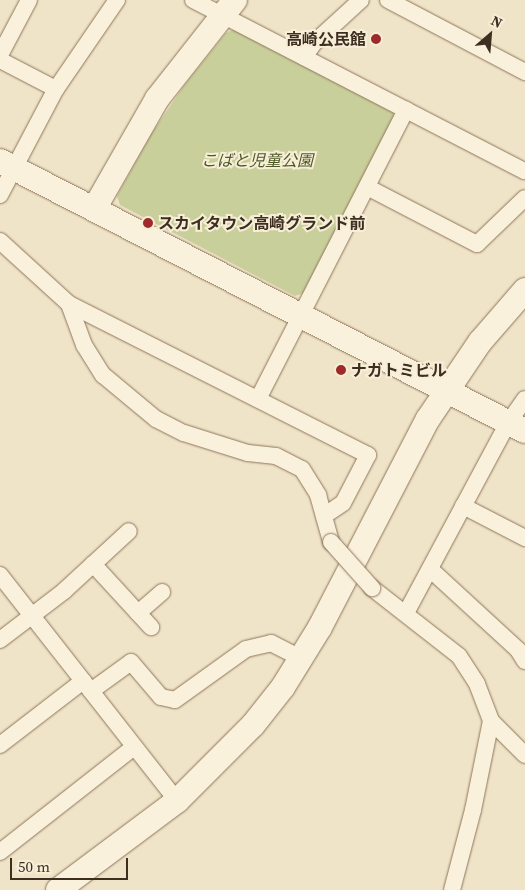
<!DOCTYPE html>
<meta charset="utf-8">
<style>
body{margin:0}
#map{position:relative;width:525px;height:890px;overflow:hidden;background:#f0e4c8;font-family:"Source Serif 4","Noto Sans JP",serif}
div>[style]{position:absolute}
[style*='--x']{left:calc(var(--x)*1px);top:calc(var(--y)*1px);width:calc(var(--w)*1px);rotate:calc(var(--a)*1deg)}
.green>*{inset:0;background:#c9cf9b}
.roads{filter:drop-shadow(0 0 1px #8d765c) drop-shadow(0 0 1px #8d765c)}
.street>*{height:16px;margin:-8px;padding:0 8px;transform-origin:8px;border-radius:8px;background:#faf1dc}
.secondary>*{height:24px;margin:-12px;padding:0 12px;transform-origin:12px;border-radius:12px;background:#faf1dc}
.bridges{filter:drop-shadow(0 0 1px #8d765c) drop-shadow(0 0 1px #8d765c)}
.street-bridge>*{height:16px;margin:-8px;padding:0 8px;transform-origin:8px;border-radius:8px;background:#faf1dc}
.dots>*{width:14px;height:14px;translate:-50% -50%;box-sizing:border-box;border:2px solid #f7eed8;border-radius:50%}
span{translate:-50% -50%;white-space:nowrap;text-align:center;line-height:1.15;-webkit-text-stroke:4px #f7eed8;paint-order:stroke}
.poi-label{font-size:16px;color:#3d2e20;font-weight:700}
.right{translate:-100% -50%;text-align:right}
.left{translate:0 -50%;text-align:left}
.park-label{font-size:16px;color:#4d5a26;font-style:italic}
.north{position:absolute;left:465px;top:10px;width:50px;height:50px;-webkit-text-stroke:4px #f7eed8;paint-order:stroke;rotate:27deg;font-size:14px;font-weight:700;line-height:20px;text-align:center;color:#3d2e20}
.north::after{content:'';display:block;margin:auto;width:18px;height:22px;background:#3d2e20;clip-path:polygon(50% 0,100% 100%,50% 72%,0 100%)}
.scale{position:absolute;left:10px;top:858px;width:118px;height:22px;box-sizing:border-box;border:2px solid #3d2e20;border-top:0;padding-left:6px;font-size:15px;line-height:18px;white-space:nowrap;color:#3d2e20;-webkit-text-stroke:4px #f7eed8;paint-order:stroke}
</style>
<div id="map">
<div class="green">
<i style="clip-path:polygon(236px 28px,392px 109px,394px 118px,304px 293px,295px 296px,120px 205px,117px 196px,151px 134px,186px 83px,226px 33px)"></i>
</div>
<div class="roads">
<div class="street">
<i style="--x:193;--y:0;--w:373;--a:27.3"></i>
<i style="--x:388;--y:0;--w:155;--a:27.7"></i>
<i style="--x:0;--y:55;--w:62;--a:-62.2"></i>
<i style="--x:304;--y:57;--w:19;--a:-54"></i>
<i style="--x:315;--y:42;--w:62;--a:-42.4"></i>
<i style="--x:0;--y:60;--w:63;--a:27.4"></i>
<i style="--x:367;--y:187;--w:124;--a:27.4"></i>
<i style="--x:477;--y:244;--w:66;--a:-43.8"></i>
<i style="--x:0;--y:195;--w:120;--a:-62.2"></i>
<i style="--x:56;--y:89;--w:108;--a:-55.6"></i>
<i style="--x:0;--y:241;--w:93;--a:42.4"></i>
<i style="--x:69;--y:304;--w:44;--a:69.9"></i>
<i style="--x:84;--y:345;--w:36;--a:58"></i>
<i style="--x:103;--y:375;--w:69;--a:39.7"></i>
<i style="--x:156;--y:419;--w:31;--a:27"></i>
<i style="--x:184;--y:433;--w:67;--a:17.4"></i>
<i style="--x:248;--y:453;--w:28;--a:6"></i>
<i style="--x:276;--y:456;--w:29;--a:27"></i>
<i style="--x:302;--y:469;--w:31;--a:58"></i>
<i style="--x:318;--y:495;--w:49;--a:74.5"></i>
<i style="--x:69;--y:304;--w:335;--a:26.8"></i>
<i style="--x:368;--y:455;--w:54;--a:117.5"></i>
<i style="--x:343;--y:503;--w:23;--a:146"></i>
<i style="--x:258;--y:399;--w:325;--a:-62.9"></i>
<i style="--x:463;--y:506;--w:70;--a:27.3"></i>
<i style="--x:93;--y:564;--w:86;--a:47.4"></i>
<i style="--x:430;--y:569;--w:120;--a:42.6"></i>
<i style="--x:518;--y:650;--w:13;--a:58"></i>
<i style="--x:0;--y:575;--w:287;--a:51.9"></i>
<i style="--x:372;--y:588;--w:110;--a:38"></i>
<i style="--x:459;--y:656;--w:33;--a:57"></i>
<i style="--x:477;--y:684;--w:40;--a:69"></i>
<i style="--x:491;--y:721;--w:48;--a:45"></i>
<i style="--x:138;--y:613;--w:32;--a:-41"></i>
<i style="--x:406;--y:613;--w:216;--a:-61.8"></i>
<i style="--x:508;--y:423;--w:29;--a:-55"></i>
<i style="--x:0;--y:640;--w:81;--a:-37.4"></i>
<i style="--x:64;--y:591;--w:88;--a:-42.7"></i>
<i style="--x:91;--y:691;--w:49;--a:-35.9"></i>
<i style="--x:131;--y:662;--w:46;--a:49.4"></i>
<i style="--x:161;--y:697;--w:14;--a:12"></i>
<i style="--x:175;--y:700;--w:87;--a:-35.7"></i>
<i style="--x:246;--y:649;--w:26;--a:-13"></i>
<i style="--x:271;--y:643;--w:35;--a:27"></i>
<i style="--x:0;--y:745;--w:105;--a:-37.6"></i>
<i style="--x:0;--y:852;--w:170;--a:-38.1"></i>
<i style="--x:452;--y:890;--w:83;--a:-75.3"></i>
<i style="--x:473;--y:810;--w:91;--a:-78.6"></i>
</div>
<div class="secondary">
<i style="--x:0;--y:161;--w:590;--a:27.22"></i>
<i style="--x:94;--y:209;--w:127;--a:-60.2"></i>
<i style="--x:157;--y:99;--w:126;--a:-51.8"></i>
<i style="--x:58;--y:890;--w:149;--a:-36.8"></i>
<i style="--x:177;--y:801;--w:107;--a:-45"></i>
<i style="--x:253;--y:725;--w:48;--a:-51.7"></i>
<i style="--x:283;--y:687;--w:70;--a:-58.3"></i>
<i style="--x:320;--y:627;--w:234;--a:-62.6"></i>
<i style="--x:428;--y:419;--w:93;--a:-56"></i>
<i style="--x:480;--y:342;--w:69;--a:-49.1"></i>
</div>
</div>
<div class="bridges">
<div class="street-bridge">
<i style="--x:331;--y:542;--w:62;--a:48.3"></i>
</div>
</div>
<div class="dots">
<i style="left:376px;top:39px;background:#9e2a2b"></i>
<i style="left:148px;top:223px;background:#9e2a2b"></i>
<i style="left:341px;top:370px;background:#9e2a2b"></i>
</div>
<div class="poi-label">
<span class="right" style="left:366px;top:39px">高崎公民館</span>
<span class="left" style="left:158px;top:223px">スカイタウン高崎グランド前</span>
<span class="left" style="left:351px;top:370px">ナガトミビル</span>
</div>
<div class="park-label">
<span style="left:257px;top:160px">こばと児童公園</span>
</div>
<div class="north">N</div>
<div class="scale">50 m</div>
</div>
